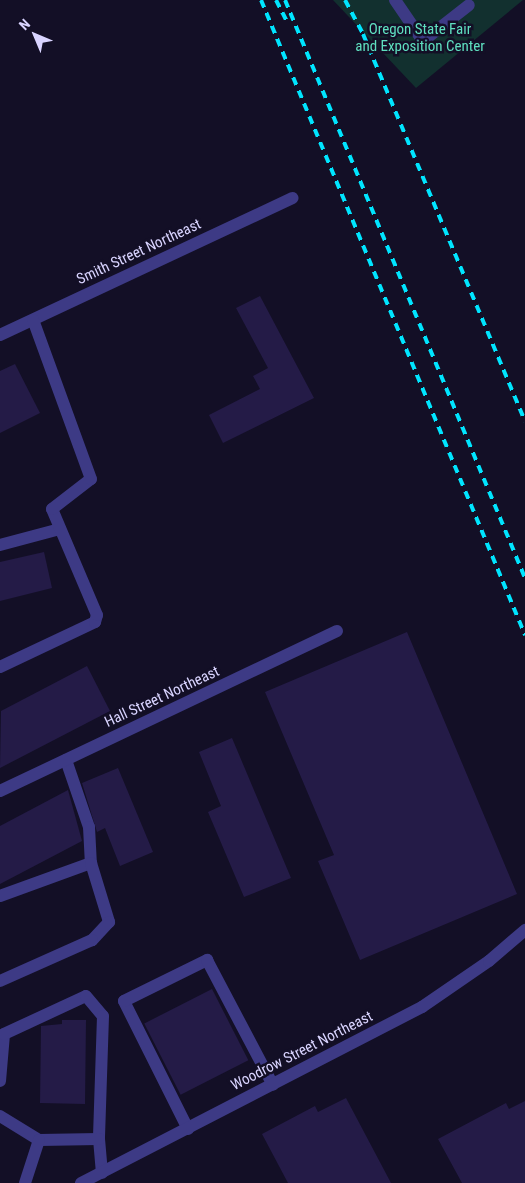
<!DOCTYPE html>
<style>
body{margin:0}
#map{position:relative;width:525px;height:1183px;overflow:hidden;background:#130f26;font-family:"Roboto Condensed",sans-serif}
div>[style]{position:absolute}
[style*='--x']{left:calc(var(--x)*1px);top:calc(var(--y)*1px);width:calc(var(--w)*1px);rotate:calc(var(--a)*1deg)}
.green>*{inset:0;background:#12302f}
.building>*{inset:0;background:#241b47;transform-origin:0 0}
.minor>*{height:12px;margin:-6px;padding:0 6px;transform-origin:6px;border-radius:6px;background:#3d3a85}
.rail>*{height:4px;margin-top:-2px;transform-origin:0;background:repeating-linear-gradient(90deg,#00e5ff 0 8px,transparent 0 14px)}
span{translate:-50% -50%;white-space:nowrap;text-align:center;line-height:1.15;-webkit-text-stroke:5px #130f26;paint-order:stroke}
.park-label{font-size:15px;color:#5fe0c0}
.street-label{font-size:15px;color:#d9d4ff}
.north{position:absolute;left:10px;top:10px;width:50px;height:50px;-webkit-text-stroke:4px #130f26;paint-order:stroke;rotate:315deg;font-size:14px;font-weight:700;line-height:20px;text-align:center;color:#d9d4ff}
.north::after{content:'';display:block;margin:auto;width:18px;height:22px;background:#d9d4ff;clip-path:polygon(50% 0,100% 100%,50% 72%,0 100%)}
</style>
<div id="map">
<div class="green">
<i style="clip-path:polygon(333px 0,523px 0,416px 88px)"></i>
</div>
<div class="building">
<i style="clip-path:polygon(260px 296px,314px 398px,223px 443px,209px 415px,260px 389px,253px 376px,268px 368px,236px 308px)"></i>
<i style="clip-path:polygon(15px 364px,40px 413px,0 433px,0 371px)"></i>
<i style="clip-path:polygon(44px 552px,52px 588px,0 601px,0 562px)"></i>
<i style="clip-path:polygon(407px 632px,517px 894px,360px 960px,318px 861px,334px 855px,265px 692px)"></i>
<i style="clip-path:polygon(87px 666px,110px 711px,0 768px,1px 711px)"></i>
<i style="clip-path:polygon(232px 738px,291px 878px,244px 897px,208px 812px,221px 806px,199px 752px)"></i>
<i style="clip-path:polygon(118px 768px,153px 852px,120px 866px,105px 828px,97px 832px,82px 783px)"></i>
<i style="clip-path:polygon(68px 790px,82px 841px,0 884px,0 826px)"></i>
<i style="left:212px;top:989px;width:80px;height:76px;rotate:63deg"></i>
<i style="clip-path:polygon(62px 1020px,86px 1020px,85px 1104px,40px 1103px,41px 1026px,62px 1024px)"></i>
<i style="clip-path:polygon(346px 1098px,391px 1183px,288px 1183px,262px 1134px,315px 1106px,318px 1112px)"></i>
<i style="clip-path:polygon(525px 1101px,525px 1183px,462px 1183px,438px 1139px,506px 1103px,509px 1109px)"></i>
</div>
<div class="minor">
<i style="--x:395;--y:0;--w:50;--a:55.7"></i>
<i style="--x:423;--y:41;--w:58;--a:-38"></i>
<i style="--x:0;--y:335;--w:323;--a:-25.1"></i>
<i style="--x:0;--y:545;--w:62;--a:-14.9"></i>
<i style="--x:0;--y:667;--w:105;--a:-25.3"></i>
<i style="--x:95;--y:622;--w:7;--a:-74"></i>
<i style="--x:97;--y:615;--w:115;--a:-113"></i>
<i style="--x:52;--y:509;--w:49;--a:-37.6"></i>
<i style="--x:91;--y:479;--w:169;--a:-110"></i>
<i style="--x:66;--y:760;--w:71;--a:71.1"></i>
<i style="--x:89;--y:827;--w:36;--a:87"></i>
<i style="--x:0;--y:791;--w:373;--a:-25.4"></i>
<i style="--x:0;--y:896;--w:97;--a:-19.9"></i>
<i style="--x:91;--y:863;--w:62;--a:73"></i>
<i style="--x:109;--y:922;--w:25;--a:133"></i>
<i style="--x:92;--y:940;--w:101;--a:156"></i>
<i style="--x:0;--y:1081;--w:47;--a:-85.1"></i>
<i style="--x:4;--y:1034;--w:90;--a:-24.9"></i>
<i style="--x:86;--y:996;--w:26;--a:50"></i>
<i style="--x:103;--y:1016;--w:123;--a:91.9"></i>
<i style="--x:99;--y:1139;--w:34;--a:85"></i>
<i style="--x:0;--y:1116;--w:46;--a:31.6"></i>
<i style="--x:39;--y:1140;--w:60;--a:-1"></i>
<i style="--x:188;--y:1129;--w:143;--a:-116.6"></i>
<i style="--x:124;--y:1001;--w:93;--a:-26.3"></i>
<i style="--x:207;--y:960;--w:141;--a:62.2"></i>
<i style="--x:25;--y:1183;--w:45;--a:-72"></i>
<i style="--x:81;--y:1183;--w:384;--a:-27.3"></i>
<i style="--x:422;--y:1007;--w:81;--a:-34.5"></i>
<i style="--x:489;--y:961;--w:48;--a:-40.7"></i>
</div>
<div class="rail">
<i style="--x:261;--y:0;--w:688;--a:67.42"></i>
<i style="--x:276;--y:0;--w:25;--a:63"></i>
<i style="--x:285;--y:0;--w:626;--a:67.45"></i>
<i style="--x:345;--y:0;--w:38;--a:62"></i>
<i style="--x:363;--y:34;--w:420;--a:67.3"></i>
</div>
<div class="park-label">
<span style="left:420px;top:38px">Oregon State Fair<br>and Exposition Center</span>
</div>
<div class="street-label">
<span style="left:139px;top:252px;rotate:-25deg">Smith Street Northeast</span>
<span style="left:162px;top:697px;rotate:-25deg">Hall Street Northeast</span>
<span style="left:302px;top:1051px;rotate:-27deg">Woodrow Street Northeast</span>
</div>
<div class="north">N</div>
</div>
